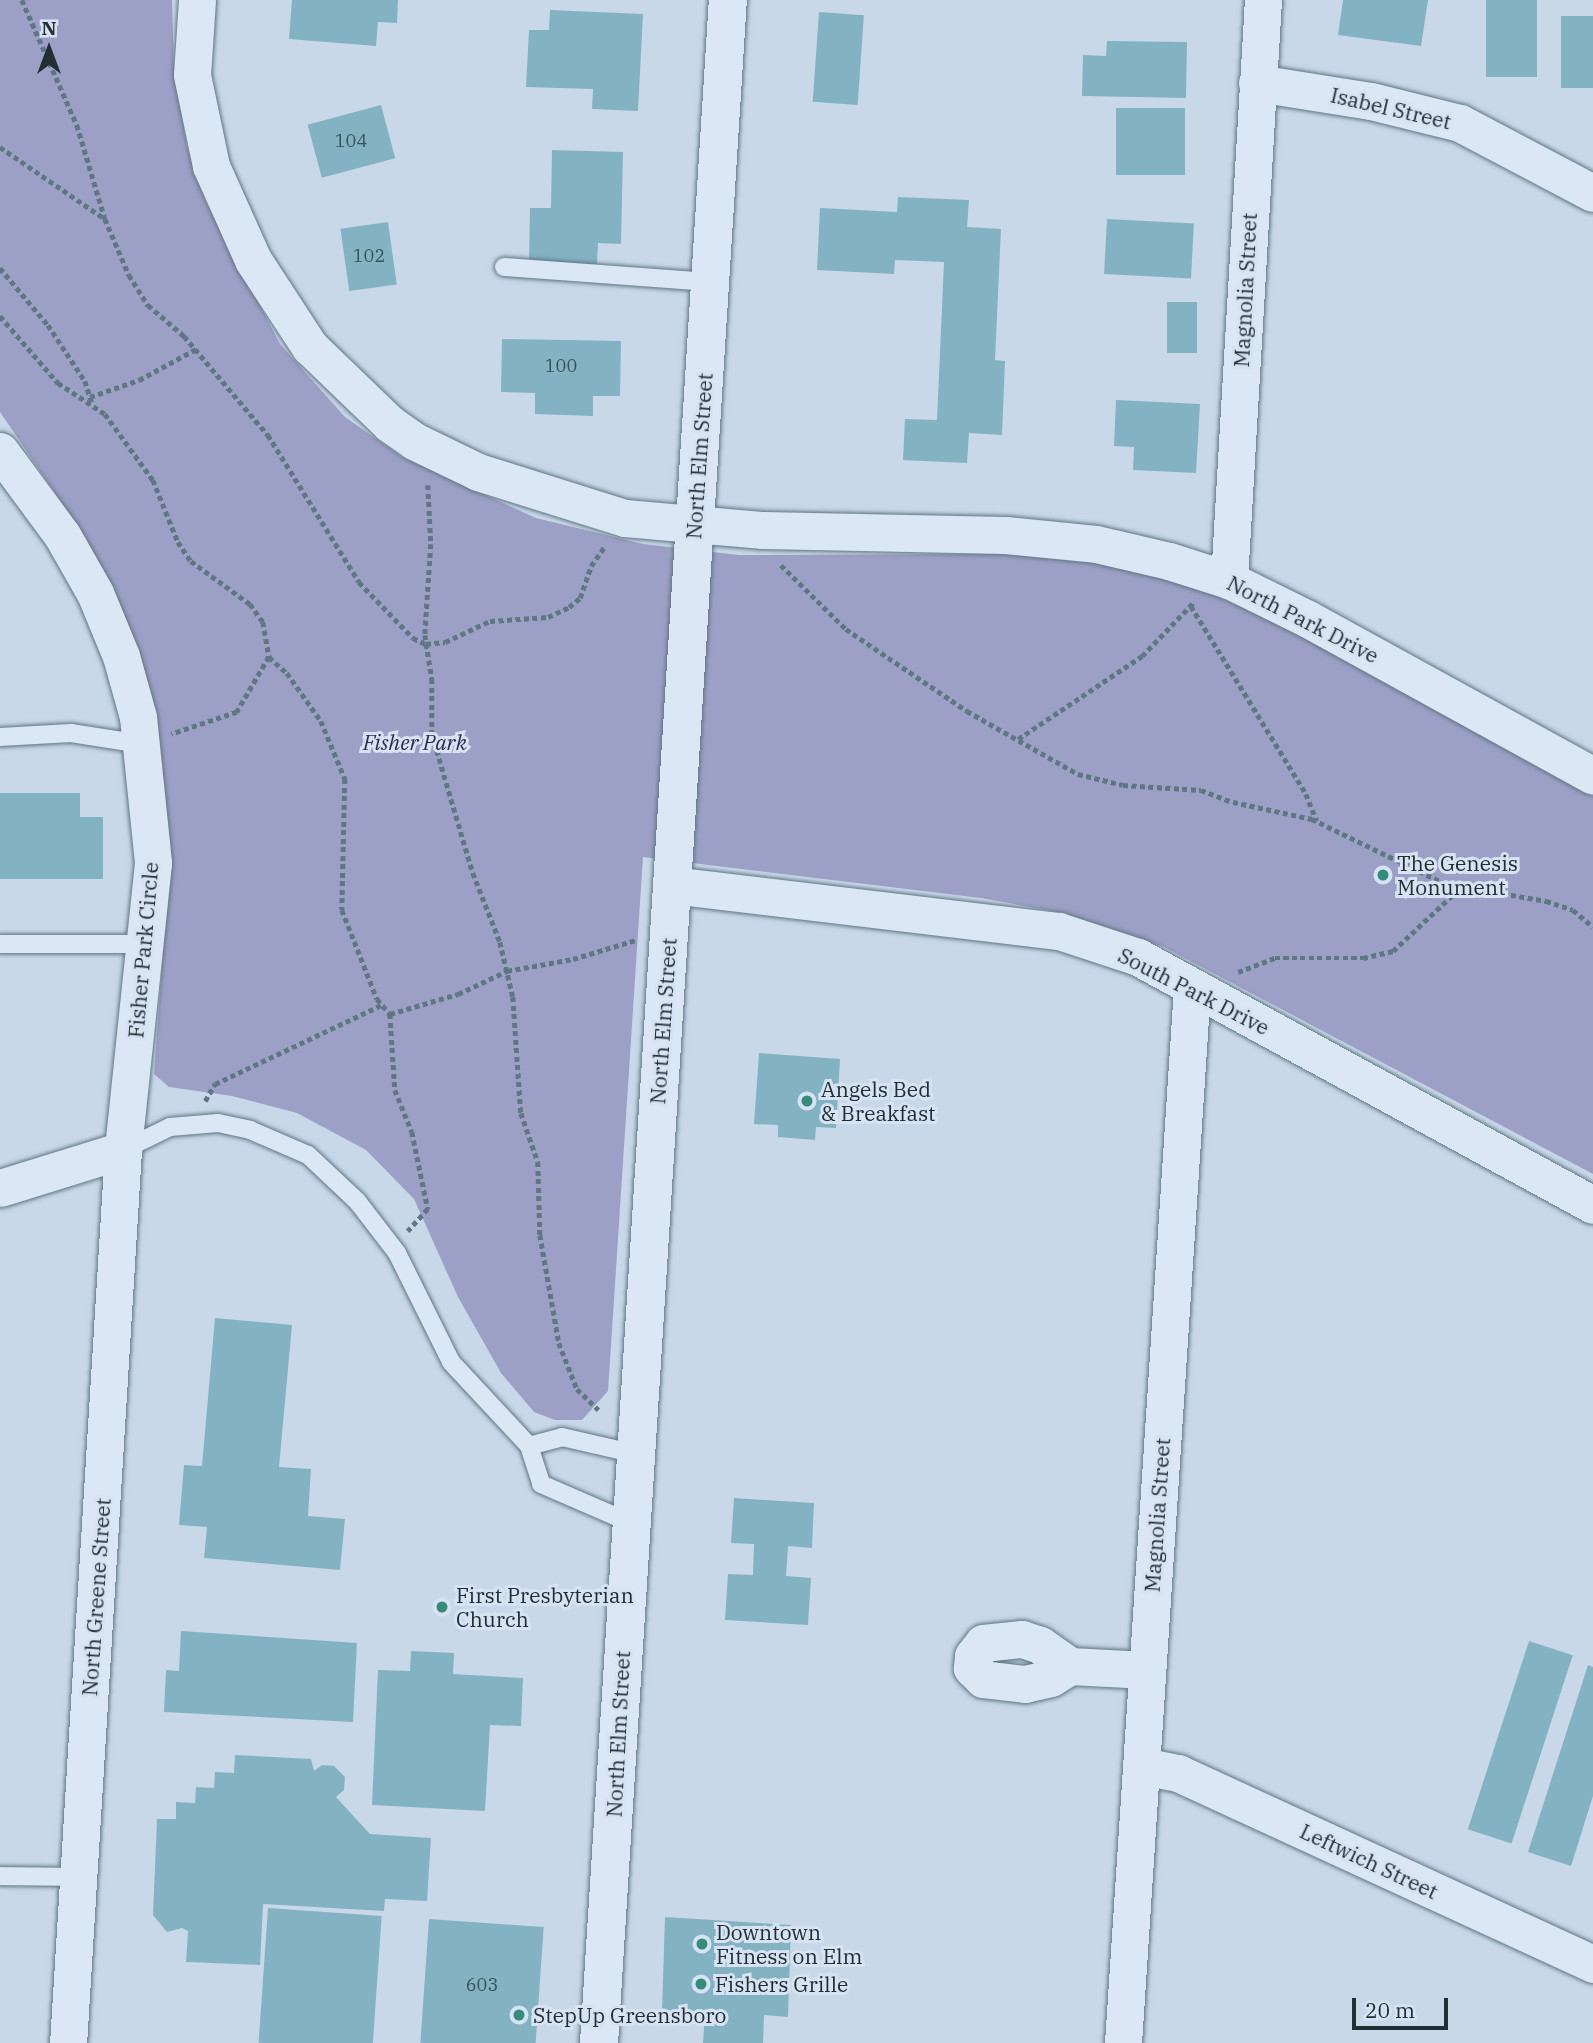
<!DOCTYPE html>
<style>
body{margin:0}
#map{position:relative;width:1593px;height:2043px;overflow:hidden;background:#c8d8e9;font-family:"IBM Plex Serif",serif}
div>[style]{position:absolute}
[style*='--x']{left:calc(var(--x)*1px);top:calc(var(--y)*1px);width:calc(var(--w)*1px);rotate:calc(var(--a)*1deg)}
.green>*{inset:0;background:#9da0c6}
.building>*{inset:0;background:#83b3c3;transform-origin:0 0}
.path>*{height:4.5px;margin-top:-2.25px;transform-origin:0;background:repeating-linear-gradient(90deg,#5f7683 0 5px,transparent 0 8.5px)}
.roads{filter:drop-shadow(0 0 2px #5f7683) drop-shadow(0 0 2px #5f7683)}
.lane>*{height:18px;margin:-9px;padding:0 9px;transform-origin:9px;border-radius:9px;background:#dbe7f5}
.street>*{height:37px;margin:-18.5px;padding:0 18.5px;transform-origin:18.5px;border-radius:18.5px;background:#dbe7f5}
.secondary>*{height:38px;margin:-19px;padding:0 19px;transform-origin:19px;border-radius:19px;background:#dbe7f5}
.dots>*{width:19px;height:19px;translate:-50% -50%;box-sizing:border-box;border:4px solid #d7e3f2;border-radius:50%}
span{translate:-50% -50%;white-space:nowrap;text-align:center;line-height:1.15;-webkit-text-stroke:6px #d7e3f2;paint-order:stroke}
.number-label{font-size:18px;color:#3a5058}
.number-label span{-webkit-text-stroke-width:0}
.street-label{font-size:21px;color:#212f35}
.park-label{font-size:21px;color:#2d2a4f;font-style:italic}
.poi-label{font-size:21px;color:#212f35}
.left{translate:0 -50%;text-align:left}
.north{position:absolute;left:14px;top:14px;width:70px;height:70px;-webkit-text-stroke:5px #d7e3f2;paint-order:stroke;rotate:0deg;font-size:19px;font-weight:700;line-height:28px;text-align:center;color:#212f35}
.north::after{content:'';display:block;margin:auto;width:24px;height:32px;background:#212f35;clip-path:polygon(50% 0,100% 100%,50% 72%,0 100%)}
.scale{position:absolute;left:1352px;top:1998px;width:96px;height:32px;box-sizing:border-box;border:4px solid #212f35;border-top:0;padding-left:9px;font-size:21px;line-height:24px;white-space:nowrap;color:#212f35;-webkit-text-stroke:5px #d7e3f2;paint-order:stroke}
</style>
<div id="map">
<div class="green">
<i style="clip-path:polygon(0 0,172px 0,174px 70px,187px 147px,206px 202px,280px 344px,345px 417px,402px 457px,536px 518px,643px 544px,739px 555px,999px 554px,1097px 563px,1195px 587px,1273px 621px,1593px 796px,1593px 1174px,1164px 947px,1063px 913px,981px 898px,643px 857px,608px 1391px,582px 1420px,555px 1420px,534px 1412px,501px 1373px,458px 1297px,414px 1199px,366px 1150px,297px 1113px,232px 1096px,169px 1087px,154px 1074px,170px 859px,138px 660px,87px 540px,0 412px)"></i>
</div>
<div class="building">
<i style="clip-path:polygon(292px 0,398px 0,397px 23px,378px 22px,376px 46px,289px 39px)"></i>
<i style="clip-path:polygon(1343px 0,1428px 0,1421px 46px,1338px 35px)"></i>
<i style="left:1486px;top:0;width:51px;height:77px"></i>
<i style="clip-path:polygon(550px 10px,643px 14px,638px 111px,592px 109px,593px 89px,526px 87px,529px 30px,549px 30px)"></i>
<i style="left:819px;top:12px;width:45px;height:90px;rotate:4deg"></i>
<i style="left:1561px;top:16px;width:32px;height:72px"></i>
<i style="clip-path:polygon(1107px 41px,1187px 42px,1186px 98px,1082px 96px,1083px 55px,1106px 56px)"></i>
<i style="left:381px;top:105px;width:55px;height:76px;rotate:75deg"></i>
<i style="left:1116px;top:108px;width:69px;height:67px"></i>
<i style="clip-path:polygon(552px 150px,623px 152px,621px 244px,598px 243px,597px 264px,529px 262px,530px 208px,551px 208px)"></i>
<i style="clip-path:polygon(898px 197px,969px 200px,967px 227px,1001px 229px,995px 360px,1005px 361px,1002px 435px,969px 433px,967px 463px,903px 460px,905px 419px,937px 420px,944px 262px,895px 260px,894px 274px,817px 270px,820px 208px,897px 212px)"></i>
<i style="left:1107px;top:219px;width:87px;height:55px;rotate:3deg"></i>
<i style="left:388px;top:222px;width:63px;height:48px;rotate:82deg"></i>
<i style="left:1167px;top:302px;width:30px;height:51px"></i>
<i style="clip-path:polygon(502px 339px,621px 341px,620px 396px,593px 396px,593px 416px,535px 414px,535px 393px,501px 392px)"></i>
<i style="clip-path:polygon(1116px 400px,1200px 404px,1196px 473px,1133px 470px,1134px 447px,1114px 446px)"></i>
<i style="clip-path:polygon(0 793px,80px 793px,80px 817px,103px 817px,103px 879px,0 879px)"></i>
<i style="clip-path:polygon(759px 1053px,840px 1059px,836px 1128px,816px 1127px,815px 1140px,778px 1137px,778px 1125px,754px 1124px)"></i>
<i style="clip-path:polygon(215px 1318px,292px 1325px,279px 1467px,311px 1469px,308px 1516px,345px 1519px,340px 1570px,204px 1558px,207px 1527px,179px 1525px,184px 1465px,202px 1466px)"></i>
<i style="clip-path:polygon(734px 1498px,814px 1503px,812px 1548px,788px 1546px,786px 1576px,811px 1578px,808px 1625px,725px 1620px,728px 1574px,753px 1575px,754px 1544px,731px 1543px)"></i>
<i style="clip-path:polygon(181px 1631px,357px 1643px,353px 1722px,164px 1712px,166px 1670px,179px 1671px)"></i>
<i style="left:1529px;top:1641px;width:46px;height:198px;rotate:18deg"></i>
<i style="clip-path:polygon(411px 1651px,454px 1653px,453px 1674px,523px 1678px,521px 1726px,490px 1725px,485px 1811px,372px 1805px,378px 1670px,410px 1671px)"></i>
<i style="clip-path:polygon(1588px 1665px,1593px 1667px,1593px 1796px,1571px 1866px,1528px 1852px)"></i>
<i style="clip-path:polygon(235px 1755px,311px 1759px,314px 1771px,322px 1765px,334px 1766px,345px 1777px,344px 1790px,336px 1797px,370px 1834px,431px 1838px,427px 1901px,385px 1899px,384px 1911px,263px 1904px,260px 1965px,186px 1962px,188px 1931px,182px 1928px,167px 1932px,153px 1915px,157px 1819px,176px 1819px,176px 1802px,195px 1803px,196px 1787px,214px 1788px,215px 1772px,234px 1773px)"></i>
<i style="left:268px;top:1908px;width:114px;height:135px;rotate:4deg"></i>
<i style="clip-path:polygon(665px 1917px,791px 1925px,788px 2017px,764px 2015px,763px 2043px,703px 2043px,705px 2012px,662px 2010px)"></i>
<i style="left:429px;top:1919px;width:115px;height:124px;rotate:4deg"></i>
</div>
<div class="path">
<i style="--x:22;--y:0;--w:137;--a:66.3"></i>
<i style="--x:77;--y:125;--w:98;--a:73.4"></i>
<i style="--x:105;--y:219;--w:61;--a:66.8"></i>
<i style="--x:129;--y:275;--w:36;--a:58"></i>
<i style="--x:148;--y:305;--w:48;--a:40.7"></i>
<i style="--x:184;--y:336;--w:130;--a:49.7"></i>
<i style="--x:268;--y:435;--w:173;--a:58.2"></i>
<i style="--x:359;--y:582;--w:78;--a:46"></i>
<i style="--x:413;--y:638;--w:14;--a:25"></i>
<i style="--x:426;--y:644;--w:19;--a:-6"></i>
<i style="--x:445;--y:642;--w:50;--a:-25"></i>
<i style="--x:490;--y:621;--w:58;--a:-3.9"></i>
<i style="--x:548;--y:617;--w:23;--a:-25"></i>
<i style="--x:569;--y:607;--w:14;--a:-39"></i>
<i style="--x:580;--y:598;--w:34;--a:-71"></i>
<i style="--x:591;--y:566;--w:24;--a:-55"></i>
<i style="--x:0;--y:147;--w:127;--a:34.4"></i>
<i style="--x:0;--y:268;--w:75;--a:49.9"></i>
<i style="--x:48;--y:325;--w:67;--a:56.5"></i>
<i style="--x:85;--y:381;--w:22;--a:72"></i>
<i style="--x:0;--y:316;--w:89;--a:49.1"></i>
<i style="--x:58;--y:383;--w:56;--a:33.4"></i>
<i style="--x:105;--y:414;--w:82;--a:54"></i>
<i style="--x:153;--y:480;--w:67;--a:68"></i>
<i style="--x:178;--y:542;--w:23;--a:56"></i>
<i style="--x:191;--y:561;--w:73;--a:36.1"></i>
<i style="--x:250;--y:604;--w:22;--a:54"></i>
<i style="--x:263;--y:622;--w:36;--a:80"></i>
<i style="--x:269;--y:657;--w:64;--a:120.2"></i>
<i style="--x:237;--y:712;--w:69;--a:161.3"></i>
<i style="--x:90;--y:397;--w:52;--a:-19.1"></i>
<i style="--x:139;--y:380;--w:65;--a:-28.5"></i>
<i style="--x:428;--y:485;--w:59;--a:87.1"></i>
<i style="--x:431;--y:544;--w:91;--a:93.8"></i>
<i style="--x:425;--y:635;--w:45;--a:81"></i>
<i style="--x:432;--y:679;--w:55;--a:90"></i>
<i style="--x:432;--y:734;--w:145;--a:73.6"></i>
<i style="--x:473;--y:873;--w:74;--a:68.6"></i>
<i style="--x:500;--y:942;--w:57;--a:76.7"></i>
<i style="--x:513;--y:997;--w:116;--a:86.1"></i>
<i style="--x:521;--y:1113;--w:52;--a:70.9"></i>
<i style="--x:538;--y:1162;--w:73;--a:88.4"></i>
<i style="--x:540;--y:1235;--w:110;--a:80"></i>
<i style="--x:559;--y:1343;--w:49;--a:68.6"></i>
<i style="--x:577;--y:1389;--w:30;--a:44"></i>
<i style="--x:781;--y:565;--w:91;--a:44.6"></i>
<i style="--x:846;--y:629;--w:146;--a:34.1"></i>
<i style="--x:967;--y:711;--w:128;--a:29.6"></i>
<i style="--x:1078;--y:774;--w:46;--a:13.7"></i>
<i style="--x:1123;--y:785;--w:78;--a:3.7"></i>
<i style="--x:1201;--y:790;--w:34;--a:21"></i>
<i style="--x:1233;--y:802;--w:81;--a:12.1"></i>
<i style="--x:1312;--y:819;--w:147;--a:25.9"></i>
<i style="--x:1444;--y:883;--w:104;--a:10"></i>
<i style="--x:1546;--y:901;--w:28;--a:18"></i>
<i style="--x:1573;--y:910;--w:26;--a:40"></i>
<i style="--x:1191;--y:606;--w:220;--a:58.5"></i>
<i style="--x:1306;--y:794;--w:29;--a:68"></i>
<i style="--x:269;--y:657;--w:24;--a:42"></i>
<i style="--x:287;--y:673;--w:59;--a:54.7"></i>
<i style="--x:321;--y:721;--w:63;--a:67.5"></i>
<i style="--x:345;--y:779;--w:131;--a:91.3"></i>
<i style="--x:342;--y:910;--w:96;--a:68.5"></i>
<i style="--x:377;--y:999;--w:20;--a:49"></i>
<i style="--x:390;--y:1014;--w:76;--a:86.2"></i>
<i style="--x:395;--y:1090;--w:45;--a:68"></i>
<i style="--x:412;--y:1132;--w:79;--a:78.3"></i>
<i style="--x:428;--y:1209;--w:30;--a:132"></i>
<i style="--x:1018;--y:739;--w:149;--a:-33.8"></i>
<i style="--x:1142;--y:656;--w:74;--a:-46.1"></i>
<i style="--x:1238;--y:972;--w:40;--a:-21"></i>
<i style="--x:1275;--y:958;--w:88;--a:0"></i>
<i style="--x:1363;--y:958;--w:31;--a:-13"></i>
<i style="--x:1393;--y:951;--w:92;--a:-43.2"></i>
<i style="--x:390;--y:1014;--w:71;--a:-16.4"></i>
<i style="--x:458;--y:994;--w:54;--a:-25.1"></i>
<i style="--x:507;--y:971;--w:67;--a:-10.3"></i>
<i style="--x:573;--y:959;--w:66;--a:-16.8"></i>
<i style="--x:205;--y:1101;--w:20;--a:-60"></i>
<i style="--x:215;--y:1084;--w:184;--a:-25.4"></i>
</div>
<div class="roads">
<div class="lane">
<i style="--x:504;--y:267;--w:207;--a:4.2"></i>
<i style="--x:0;--y:737;--w:71;--a:-3.2"></i>
<i style="--x:71;--y:733;--w:71;--a:8.9"></i>
<i style="--x:0;--y:944;--w:144;--a:0"></i>
<i style="--x:123;--y:1150;--w:52;--a:-26.1"></i>
<i style="--x:170;--y:1127;--w:48;--a:-4.8"></i>
<i style="--x:218;--y:1123;--w:33;--a:12"></i>
<i style="--x:250;--y:1130;--w:63;--a:23.3"></i>
<i style="--x:308;--y:1155;--w:67;--a:43.2"></i>
<i style="--x:357;--y:1201;--w:66;--a:52.4"></i>
<i style="--x:397;--y:1253;--w:122;--a:63.6"></i>
<i style="--x:451;--y:1362;--w:115;--a:47.1"></i>
<i style="--x:529;--y:1446;--w:40;--a:72"></i>
<i style="--x:541;--y:1484;--w:98;--a:23.4"></i>
<i style="--x:529;--y:1446;--w:34;--a:-15"></i>
<i style="--x:562;--y:1437;--w:76;--a:12.9"></i>
<i style="--x:0;--y:1876;--w:78;--a:0.7"></i>
</div>
<div class="street">
<i style="--x:197;--y:0;--w:75;--a:93.8"></i>
<i style="--x:192;--y:75;--w:93;--a:78.2"></i>
<i style="--x:211;--y:166;--w:103;--a:65.9"></i>
<i style="--x:253;--y:260;--w:104;--a:56.8"></i>
<i style="--x:310;--y:347;--w:111;--a:43.9"></i>
<i style="--x:390;--y:424;--w:29;--a:35"></i>
<i style="--x:414;--y:441;--w:71;--a:25.8"></i>
<i style="--x:478;--y:472;--w:154;--a:17.4"></i>
<i style="--x:625;--y:518;--w:139;--a:5"></i>
<i style="--x:763;--y:530;--w:243;--a:1.2"></i>
<i style="--x:1006;--y:535;--w:90;--a:5.7"></i>
<i style="--x:1096;--y:544;--w:75;--a:13.1"></i>
<i style="--x:1169;--y:561;--w:63;--a:17.6"></i>
<i style="--x:1229;--y:580;--w:88;--a:26.3"></i>
<i style="--x:1308;--y:619;--w:325;--a:28.8"></i>
<i style="--x:1257;--y:83;--w:115;--a:9"></i>
<i style="--x:1371;--y:101;--w:92;--a:13.9"></i>
<i style="--x:1460;--y:123;--w:150;--a:27.8"></i>
<i style="--x:0;--y:451;--w:104;--a:53.6"></i>
<i style="--x:62;--y:535;--w:67;--a:60.4"></i>
<i style="--x:95;--y:593;--w:68;--a:67.6"></i>
<i style="--x:121;--y:656;--w:63;--a:74.4"></i>
<i style="--x:138;--y:717;--w:147;--a:84.1"></i>
<i style="--x:153;--y:863;--w:289;--a:96"></i>
<i style="--x:123;--y:1150;--w:895;--a:93.52"></i>
<i style="--x:1229;--y:580;--w:581;--a:-86.65"></i>
<i style="--x:672;--y:885;--w:390;--a:6.8"></i>
<i style="--x:1059;--y:931;--w:83;--a:18.2"></i>
<i style="--x:1138;--y:957;--w:518;--a:28.59"></i>
<i style="--x:0;--y:1188;--w:129;--a:-17.2"></i>
<i style="--x:1070;--y:1666;--w:22;--a:148"></i>
<i style="--x:1051;--y:1678;--w:27;--a:167"></i>
<i style="--x:1025;--y:1684;--w:42;--a:-173.2"></i>
<i style="--x:983;--y:1679;--w:16;--a:-135"></i>
<i style="--x:972;--y:1668;--w:12;--a:-85"></i>
<i style="--x:973;--y:1656;--w:16;--a:-52"></i>
<i style="--x:983;--y:1643;--w:39;--a:-6"></i>
<i style="--x:1022;--y:1639;--w:19;--a:18"></i>
<i style="--x:1040;--y:1645;--w:37;--a:35"></i>
<i style="--x:1070;--y:1666;--w:77;--a:3"></i>
<i style="--x:1142;--y:1766;--w:37;--a:11"></i>
<i style="--x:1178;--y:1773;--w:457;--a:24.7"></i>
<i style="--x:1123;--y:2043;--w:1057;--a:-86.26"></i>
</div>
<div class="secondary">
<i style="--x:599;--y:2043;--w:2047;--a:-86.39"></i>
</div>
</div>
<div class="dots">
<i style="left:1383px;top:875px;background:#368b7c"></i>
<i style="left:807px;top:1101px;background:#368b7c"></i>
<i style="left:442px;top:1607px;background:#368b7c"></i>
<i style="left:702px;top:1944px;background:#368b7c"></i>
<i style="left:701px;top:1984px;background:#368b7c"></i>
<i style="left:519px;top:2015px;background:#368b7c"></i>
</div>
<div class="number-label">
<span style="left:351px;top:141px">104</span>
<span style="left:369px;top:256px">102</span>
<span style="left:561px;top:366px">100</span>
<span style="left:482px;top:1985px">603</span>
</div>
<div class="street-label">
<span style="left:1391px;top:108px;rotate:13deg">Isabel Street</span>
<span style="left:1245px;top:290px;rotate:-87deg">Magnolia Street</span>
<span style="left:699px;top:456px;rotate:-86deg">North Elm Street</span>
<span style="left:1303px;top:619px;rotate:27deg">North Park Drive</span>
<span style="left:143px;top:950px;rotate:-85deg">Fisher Park Circle</span>
<span style="left:1194px;top:991px;rotate:27deg">South Park Drive</span>
<span style="left:663px;top:1021px;rotate:-86deg">North Elm Street</span>
<span style="left:1157px;top:1515px;rotate:-86deg">Magnolia Street</span>
<span style="left:96px;top:1597px;rotate:-86deg">North Greene Street</span>
<span style="left:618px;top:1734px;rotate:-87deg">North Elm Street</span>
<span style="left:1369px;top:1861px;rotate:25deg">Leftwich Street</span>
</div>
<div class="park-label">
<span style="left:415px;top:742px">Fisher Park</span>
</div>
<div class="poi-label">
<span class="left" style="left:1397px;top:875px">The Genesis<br>Monument</span>
<span class="left" style="left:821px;top:1101px">Angels Bed<br>&amp; Breakfast</span>
<span class="left" style="left:456px;top:1607px">First Presbyterian<br>Church</span>
<span class="left" style="left:716px;top:1944px">Downtown<br>Fitness on Elm</span>
<span class="left" style="left:715px;top:1984px">Fishers Grille</span>
<span class="left" style="left:533px;top:2015px">StepUp Greensboro</span>
</div>
<div class="north">N</div>
<div class="scale">20 m</div>
</div>
